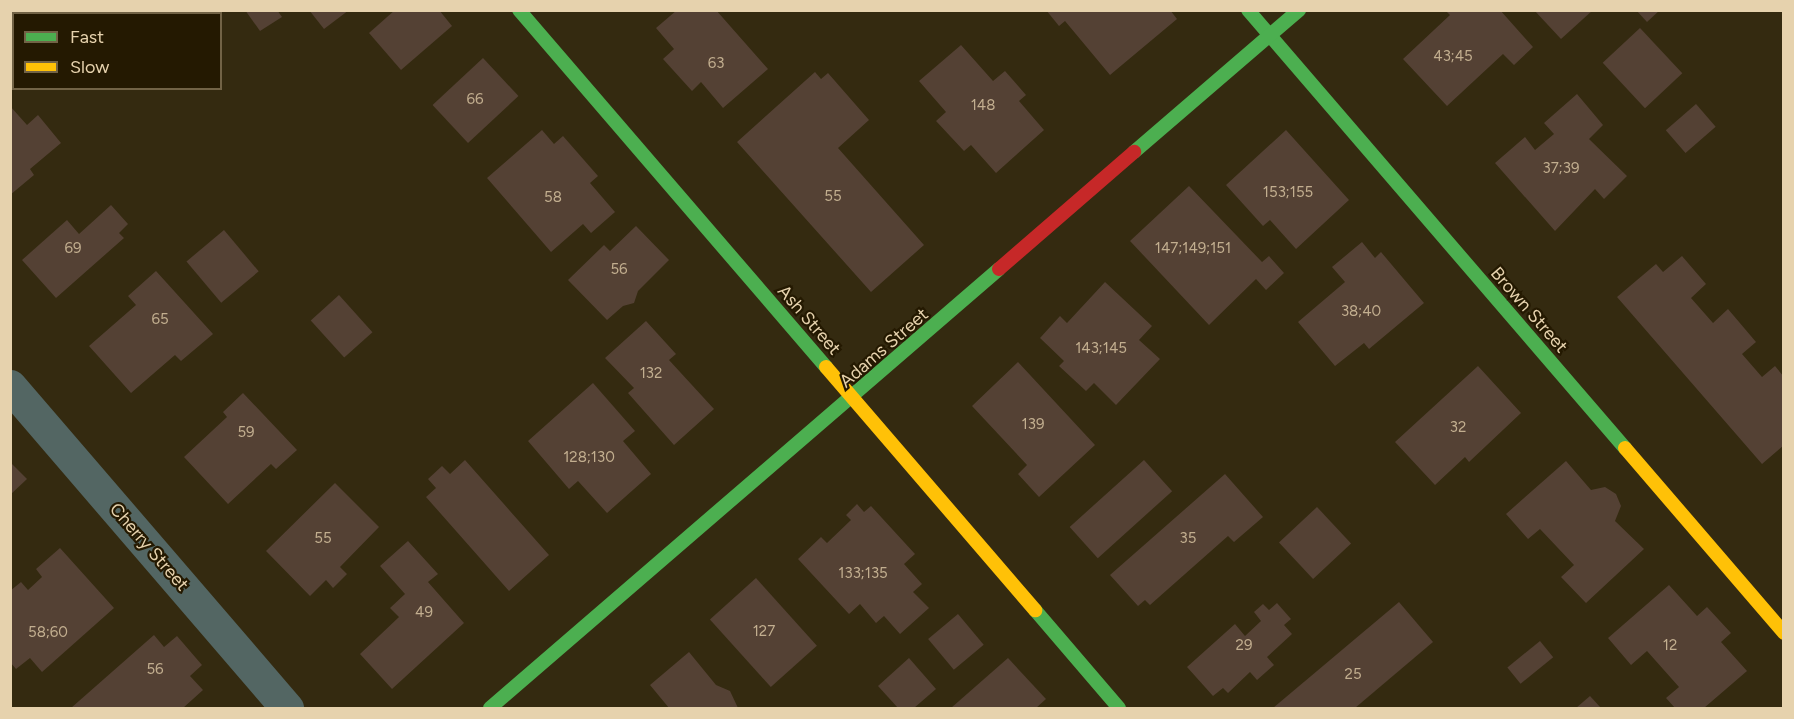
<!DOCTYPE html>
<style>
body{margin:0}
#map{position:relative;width:1794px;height:719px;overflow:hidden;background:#342a10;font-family:Figtree,sans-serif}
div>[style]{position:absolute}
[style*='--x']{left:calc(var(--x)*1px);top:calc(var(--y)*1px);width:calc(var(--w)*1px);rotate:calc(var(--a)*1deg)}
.building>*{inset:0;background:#544134;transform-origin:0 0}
.street>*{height:33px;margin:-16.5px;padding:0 16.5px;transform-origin:16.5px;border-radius:16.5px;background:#536663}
.fast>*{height:14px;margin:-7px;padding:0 7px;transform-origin:7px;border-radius:7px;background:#4caf50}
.slow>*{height:14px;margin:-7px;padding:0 7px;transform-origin:7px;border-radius:7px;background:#ffc107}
.jam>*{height:14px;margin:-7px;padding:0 7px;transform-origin:7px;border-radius:7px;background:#c62828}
span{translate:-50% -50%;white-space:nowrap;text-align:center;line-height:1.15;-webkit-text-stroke:4.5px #241901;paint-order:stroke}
.number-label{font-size:15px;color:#c2ae8f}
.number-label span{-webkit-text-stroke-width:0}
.street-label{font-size:18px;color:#e6d2ad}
.frame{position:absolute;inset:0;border:12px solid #e6d2ad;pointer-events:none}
.legend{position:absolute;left:12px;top:12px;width:210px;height:78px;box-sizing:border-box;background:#241901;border:2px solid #726346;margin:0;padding:8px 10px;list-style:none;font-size:18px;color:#e6d2ad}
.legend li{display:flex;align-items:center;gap:12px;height:30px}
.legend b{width:30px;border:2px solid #726346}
</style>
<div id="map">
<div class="building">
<i style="clip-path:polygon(245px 10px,277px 10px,282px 17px,260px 31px)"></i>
<i style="clip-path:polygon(309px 10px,349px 10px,324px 29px)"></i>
<i style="clip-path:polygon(395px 10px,439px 10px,452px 26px,401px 70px,369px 33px)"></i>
<i style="clip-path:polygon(677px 10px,716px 10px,768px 69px,723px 108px,701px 82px,692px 91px,663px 59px,674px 49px,656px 28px)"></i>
<i style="clip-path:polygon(1046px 10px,1170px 10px,1177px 19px,1110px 75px,1065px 21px,1059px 26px)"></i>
<i style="clip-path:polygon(1445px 10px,1500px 10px,1533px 47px,1514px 65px,1503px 54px,1447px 106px,1403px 59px,1450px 15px)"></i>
<i style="clip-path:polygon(1534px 10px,1593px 10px,1561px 39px)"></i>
<i style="clip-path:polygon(1636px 10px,1660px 10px,1647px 22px)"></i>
<i style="left:1640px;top:28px;width:62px;height:51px;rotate:47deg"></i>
<i style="clip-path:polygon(961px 45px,993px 81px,1005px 71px,1026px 95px,1019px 101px,1044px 130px,996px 173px,971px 145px,964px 151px,936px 121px,946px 112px,919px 81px)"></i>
<i style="left:483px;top:58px;width:52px;height:69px;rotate:47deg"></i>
<i style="clip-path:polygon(815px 72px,821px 79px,828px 73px,869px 120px,838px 148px,924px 245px,871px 292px,737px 142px)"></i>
<i style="clip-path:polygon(1577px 94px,1603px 125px,1589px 139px,1627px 176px,1604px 199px,1595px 189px,1555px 231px,1495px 163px,1525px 137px,1535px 150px,1554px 134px,1544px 123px)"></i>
<i style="left:1696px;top:104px;width:30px;height:40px;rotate:49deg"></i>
<i style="clip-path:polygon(10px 106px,27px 125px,38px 115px,61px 143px,30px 169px,34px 175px,10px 195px)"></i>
<i style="clip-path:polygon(542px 130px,554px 144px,563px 136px,598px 176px,590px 183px,615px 212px,591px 233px,583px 224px,551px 252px,487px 178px)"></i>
<i style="clip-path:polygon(1286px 130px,1349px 200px,1296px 249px,1270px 220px,1263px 226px,1226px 185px)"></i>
<i style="clip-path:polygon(1189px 186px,1262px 262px,1269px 256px,1284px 273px,1266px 290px,1256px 279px,1209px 325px,1130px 241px)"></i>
<i style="clip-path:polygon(111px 205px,128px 224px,119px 233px,124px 238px,56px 298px,22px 260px,67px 220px,79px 234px)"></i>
<i style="clip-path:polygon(636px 226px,669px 260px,638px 291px,634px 303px,623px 306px,607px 320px,568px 280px,604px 245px,610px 251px)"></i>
<i style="left:224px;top:230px;width:54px;height:49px;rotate:50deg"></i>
<i style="clip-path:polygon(1362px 242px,1375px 258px,1381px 252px,1424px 303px,1369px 349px,1364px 343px,1335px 366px,1298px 322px,1345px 282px,1332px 267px)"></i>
<i style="clip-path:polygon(1682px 256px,1706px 284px,1691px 298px,1713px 323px,1728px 309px,1756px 342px,1742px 354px,1762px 377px,1775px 366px,1784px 377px,1784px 445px,1762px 464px,1617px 297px,1656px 264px,1663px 272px)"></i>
<i style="clip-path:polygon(156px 271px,213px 334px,181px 361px,175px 355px,131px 393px,89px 346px,136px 305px,128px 296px)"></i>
<i style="clip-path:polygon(1105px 282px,1152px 326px,1139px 340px,1160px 359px,1116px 405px,1094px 383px,1086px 391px,1059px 366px,1064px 361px,1040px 338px,1060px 316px,1067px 323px)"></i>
<i style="left:339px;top:295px;width:50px;height:38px;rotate:48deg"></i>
<i style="clip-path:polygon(646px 321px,676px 354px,669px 360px,714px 409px,674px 445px,628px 393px,634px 388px,605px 358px)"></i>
<i style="clip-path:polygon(1018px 362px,1095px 445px,1039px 497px,1018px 474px,1027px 465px,972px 406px)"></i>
<i style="clip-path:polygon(1478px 366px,1521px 413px,1469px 462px,1465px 457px,1435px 485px,1395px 442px)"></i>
<i style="clip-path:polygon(593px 383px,635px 431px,623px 441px,651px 474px,607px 513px,578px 481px,569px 489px,528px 441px)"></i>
<i style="clip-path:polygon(243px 393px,297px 450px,276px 469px,271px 464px,228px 504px,184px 457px,227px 417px,223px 412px)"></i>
<i style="clip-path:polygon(465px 460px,549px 555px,509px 591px,426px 497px,436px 488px,428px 479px,442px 466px,450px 474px)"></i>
<i style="left:1144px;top:460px;width:42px;height:100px;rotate:48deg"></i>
<i style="clip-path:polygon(1566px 461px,1591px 490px,1605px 487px,1616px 494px,1621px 506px,1615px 521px,1644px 549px,1586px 603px,1561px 577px,1574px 565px,1540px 529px,1528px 539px,1506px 514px)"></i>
<i style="clip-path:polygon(10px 462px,27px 479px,10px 495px)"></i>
<i style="clip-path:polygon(1225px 474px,1263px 517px,1234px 542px,1228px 536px,1150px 605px,1145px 600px,1138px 606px,1110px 575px)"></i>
<i style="clip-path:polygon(335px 483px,379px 527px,340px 567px,347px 574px,333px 588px,326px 580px,310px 596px,266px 551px)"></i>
<i style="clip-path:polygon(857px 504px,864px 512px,871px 506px,915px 554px,904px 564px,922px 584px,913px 592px,929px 608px,900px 634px,884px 616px,876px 623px,860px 604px,849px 614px,798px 559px,821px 537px,827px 543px,851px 520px,846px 515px)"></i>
<i style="left:1317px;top:507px;width:50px;height:52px;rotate:47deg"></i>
<i style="clip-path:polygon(408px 541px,438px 574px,428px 582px,464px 623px,392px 689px,360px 654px,399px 617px,390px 608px,405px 594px,380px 566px)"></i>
<i style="clip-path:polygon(60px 548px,114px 608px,42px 672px,30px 658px,16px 669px,10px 662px,10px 591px,21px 582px,28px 590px,42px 577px,36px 569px)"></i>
<i style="left:756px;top:578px;width:91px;height:62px;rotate:48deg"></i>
<i style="clip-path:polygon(1669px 585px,1697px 616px,1707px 607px,1731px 633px,1721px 642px,1747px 671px,1704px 708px,1675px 708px,1666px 698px,1679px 687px,1647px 651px,1631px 665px,1608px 638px)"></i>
<i style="clip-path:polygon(1399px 602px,1433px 642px,1355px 708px,1273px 708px)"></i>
<i style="clip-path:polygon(1277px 603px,1291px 619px,1284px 625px,1292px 634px,1267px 657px,1274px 665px,1257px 680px,1250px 672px,1228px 693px,1223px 688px,1213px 696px,1187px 667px,1235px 624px,1245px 636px,1261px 621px,1254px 612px,1263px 604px,1269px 610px)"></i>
<i style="left:958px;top:614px;width:40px;height:39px;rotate:50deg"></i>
<i style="clip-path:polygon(154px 635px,164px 647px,177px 636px,202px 665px,190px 676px,203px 690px,183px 708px,71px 708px)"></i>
<i style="left:1540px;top:641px;width:21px;height:42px;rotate:51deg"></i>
<i style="clip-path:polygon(689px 652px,716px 685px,730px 691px,738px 708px,669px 708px,650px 685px)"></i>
<i style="clip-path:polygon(909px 658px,936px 689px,914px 708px,898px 708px,878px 686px)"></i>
<i style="clip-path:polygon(1008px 658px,1046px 699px,1036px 708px,951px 708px)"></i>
<i style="clip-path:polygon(1590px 696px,1601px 708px,1576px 708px)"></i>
</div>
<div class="street">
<i style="--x:10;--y:386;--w:425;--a:49.3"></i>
</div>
<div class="fast">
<i style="--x:519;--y:10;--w:471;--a:49.3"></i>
<i style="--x:1248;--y:10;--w:578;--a:49.28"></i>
<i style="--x:1134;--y:152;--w:218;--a:-40.7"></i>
<i style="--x:1035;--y:610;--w:129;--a:49.4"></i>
<i style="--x:490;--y:708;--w:672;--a:-40.78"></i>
</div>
<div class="slow">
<i style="--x:826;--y:367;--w:321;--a:49.3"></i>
<i style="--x:1625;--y:448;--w:244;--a:49.3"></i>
</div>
<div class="jam">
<i style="--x:999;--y:269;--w:179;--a:-40.9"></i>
</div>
<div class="number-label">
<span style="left:1453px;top:57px">43;45</span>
<span style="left:716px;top:64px">63</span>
<span style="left:475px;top:100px">66</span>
<span style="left:983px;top:106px">148</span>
<span style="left:1561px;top:169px">37;39</span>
<span style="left:1288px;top:193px">153;155</span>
<span style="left:833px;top:197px">55</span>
<span style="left:553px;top:198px">58</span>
<span style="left:73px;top:249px">69</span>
<span style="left:1193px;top:249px">147;149;151</span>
<span style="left:619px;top:270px">56</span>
<span style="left:1361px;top:312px">38;40</span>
<span style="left:160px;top:320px">65</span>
<span style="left:1101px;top:349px">143;145</span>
<span style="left:651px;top:374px">132</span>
<span style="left:1033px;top:425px">139</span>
<span style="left:1458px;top:428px">32</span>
<span style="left:246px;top:433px">59</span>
<span style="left:589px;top:458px">128;130</span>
<span style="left:323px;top:539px">55</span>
<span style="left:1188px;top:539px">35</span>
<span style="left:863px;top:574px">133;135</span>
<span style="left:424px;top:613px">49</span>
<span style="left:764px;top:632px">127</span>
<span style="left:48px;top:633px">58;60</span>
<span style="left:1244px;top:646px">29</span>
<span style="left:1670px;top:646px">12</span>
<span style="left:155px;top:670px">56</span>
<span style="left:1353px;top:675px">25</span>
</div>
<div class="street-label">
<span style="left:1529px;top:310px;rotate:49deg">Brown Street</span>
<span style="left:809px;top:320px;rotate:49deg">Ash Street</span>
<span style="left:884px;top:348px;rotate:-41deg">Adams Street</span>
<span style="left:149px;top:547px;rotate:49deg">Cherry Street</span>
</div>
<div class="frame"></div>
<ul class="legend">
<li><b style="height:8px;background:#4caf50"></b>Fast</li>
<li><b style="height:8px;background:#ffc107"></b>Slow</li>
</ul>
</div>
